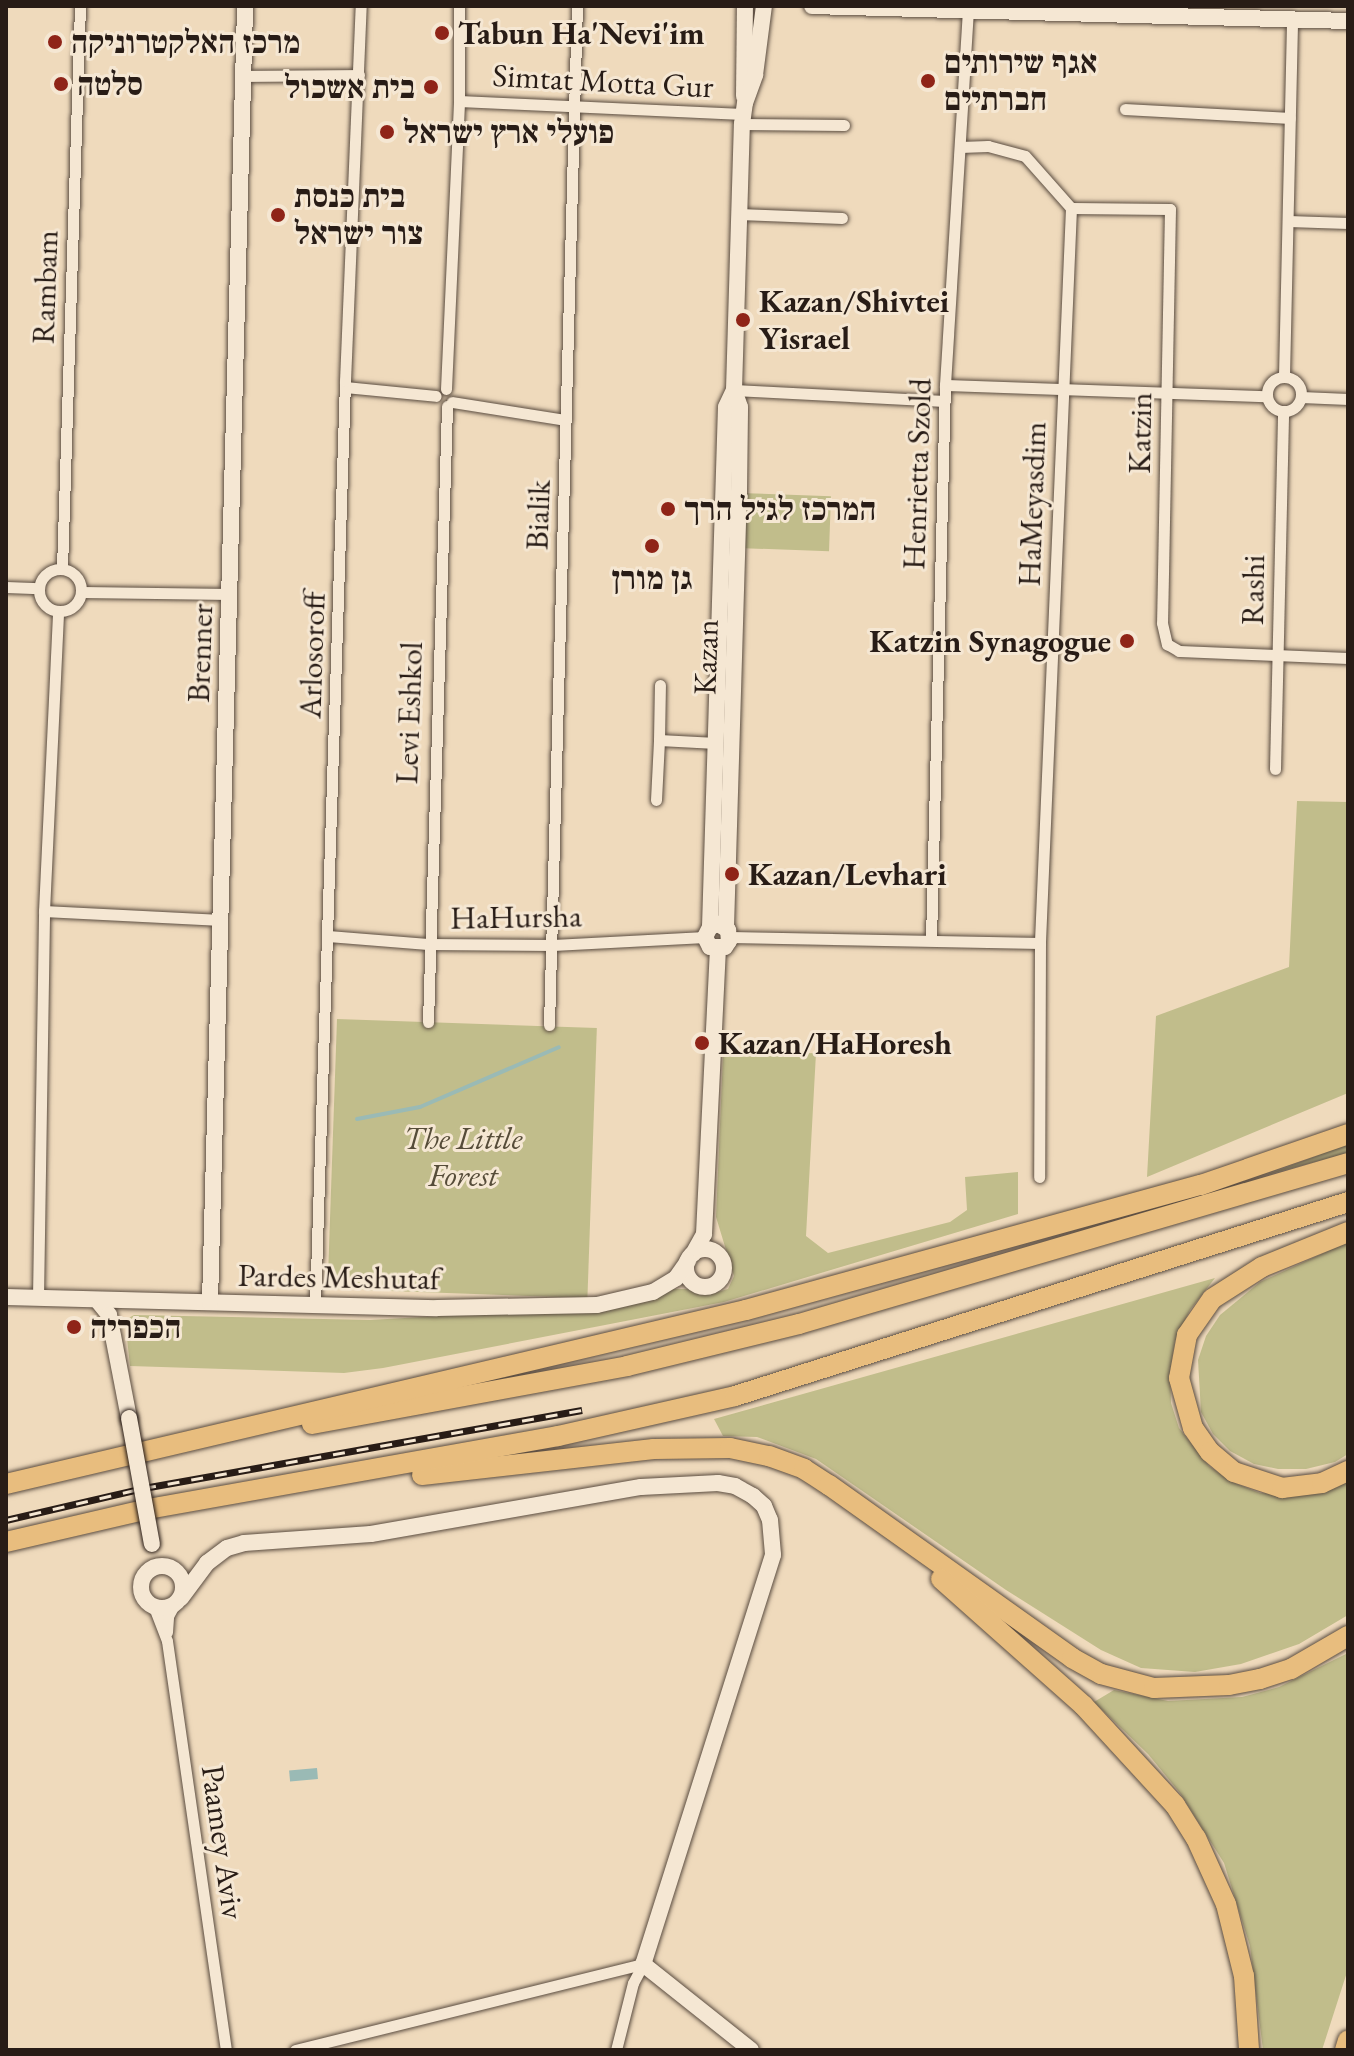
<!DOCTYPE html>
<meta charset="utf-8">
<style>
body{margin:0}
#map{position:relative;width:1354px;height:2056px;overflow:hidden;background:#efdabc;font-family:"EB Garamond","Frank Ruhl Libre",serif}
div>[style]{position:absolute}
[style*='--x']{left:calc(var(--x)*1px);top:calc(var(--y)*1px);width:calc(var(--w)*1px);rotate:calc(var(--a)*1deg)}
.green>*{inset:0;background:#c1bd8b;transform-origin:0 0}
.water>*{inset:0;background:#9abab5;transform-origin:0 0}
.stream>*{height:4px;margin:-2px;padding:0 2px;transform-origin:2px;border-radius:2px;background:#9abab5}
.roads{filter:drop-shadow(0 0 2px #5a4c40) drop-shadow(0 0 2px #5a4c40)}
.street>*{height:11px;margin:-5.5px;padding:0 5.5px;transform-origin:5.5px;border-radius:5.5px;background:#f5e7d3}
.street>.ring{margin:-5.5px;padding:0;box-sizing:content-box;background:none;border:11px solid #f5e7d3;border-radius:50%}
.secondary>*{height:16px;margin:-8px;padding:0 8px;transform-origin:8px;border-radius:8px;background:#f5e7d3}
.secondary>.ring{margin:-8px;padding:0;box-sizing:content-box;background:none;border:16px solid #f5e7d3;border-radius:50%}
.highway>*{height:20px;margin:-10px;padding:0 10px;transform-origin:10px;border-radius:10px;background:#e8bd7e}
.rail>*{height:7px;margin-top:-3.5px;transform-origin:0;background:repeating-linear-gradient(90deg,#f5e7d3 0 12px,#281c16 0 24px);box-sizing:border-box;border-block:2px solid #281c16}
.bridges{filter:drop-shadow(0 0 2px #281c16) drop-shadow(0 0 2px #281c16)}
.secondary-bridge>*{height:16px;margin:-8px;padding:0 8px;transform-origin:8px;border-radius:8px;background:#f5e7d3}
.dots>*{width:22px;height:22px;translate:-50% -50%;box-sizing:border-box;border:4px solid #f5e7d3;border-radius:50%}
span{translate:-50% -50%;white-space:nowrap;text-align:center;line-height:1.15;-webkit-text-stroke:6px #f5e7d3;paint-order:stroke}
.poi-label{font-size:32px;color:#281c16;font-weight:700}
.left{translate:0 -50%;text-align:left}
.right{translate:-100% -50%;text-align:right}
.street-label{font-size:32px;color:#281c16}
.park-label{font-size:32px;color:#564c39;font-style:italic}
.frame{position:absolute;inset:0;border:8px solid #281c16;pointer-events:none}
</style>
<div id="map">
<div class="green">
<i style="left:739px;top:493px;width:92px;height:55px;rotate:2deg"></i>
<i style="clip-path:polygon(1297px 801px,1348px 802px,1348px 1093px,1147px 1177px,1156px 1016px,1289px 967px)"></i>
<i style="left:337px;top:1019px;width:260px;height:270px;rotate:2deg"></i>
<i style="clip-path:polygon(816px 1053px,806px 1236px,828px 1253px,950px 1222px,967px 1210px,965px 1177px,1018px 1172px,1018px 1214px,724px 1302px,383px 1368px,344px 1373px,130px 1366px,125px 1320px,134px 1315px,370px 1320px,618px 1306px,669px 1289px,690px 1289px,707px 1295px,728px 1289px,734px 1276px,716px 1217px,723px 1055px)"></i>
<i style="clip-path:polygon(1348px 1144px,1348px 1153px,1266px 1175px)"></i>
<i style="clip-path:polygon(1348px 1242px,1348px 1454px,1335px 1462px,1306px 1469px,1278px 1469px,1254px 1464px,1230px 1451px,1213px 1434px,1201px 1412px,1198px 1360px,1206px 1336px,1220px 1315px,1260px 1282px)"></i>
<i style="clip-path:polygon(1215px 1278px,1190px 1310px,1175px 1341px,1170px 1372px,1171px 1403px,1179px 1428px,1209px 1466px,1232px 1482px,1260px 1493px,1290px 1494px,1348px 1480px,1348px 1615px,1299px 1644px,1241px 1664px,1195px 1672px,1141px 1668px,1101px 1650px,1006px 1590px,816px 1459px,757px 1437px,723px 1436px,714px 1419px)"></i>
<i style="clip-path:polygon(1348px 1653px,1348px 1969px,1322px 2050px,1263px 2050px,1250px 1946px,1224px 1863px,1180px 1793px,1148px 1754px,1094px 1702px,1114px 1690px,1168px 1701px,1242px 1697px,1279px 1687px)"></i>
</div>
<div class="water">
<i style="left:317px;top:1768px;width:11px;height:28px;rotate:85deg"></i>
</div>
<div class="stream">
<i style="--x:357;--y:1119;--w:64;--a:-10.8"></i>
<i style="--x:420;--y:1107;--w:151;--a:-23.3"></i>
</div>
<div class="roads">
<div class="street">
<i style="--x:243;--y:76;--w:116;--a:-0.5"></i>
<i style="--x:459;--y:101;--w:284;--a:2.6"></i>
<i style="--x:1125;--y:109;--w:165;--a:3.1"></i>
<i style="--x:742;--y:124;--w:102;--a:0.6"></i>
<i style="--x:960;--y:147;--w:28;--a:-2"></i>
<i style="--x:988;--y:146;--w:38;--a:15"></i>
<i style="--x:1025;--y:156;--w:69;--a:48.5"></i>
<i style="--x:1071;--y:208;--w:736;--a:92.42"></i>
<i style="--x:1040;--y:943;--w:234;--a:90.2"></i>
<i style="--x:1071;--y:208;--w:99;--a:0.6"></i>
<i style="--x:1170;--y:209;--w:414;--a:91.1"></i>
<i style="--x:1162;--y:623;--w:22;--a:77"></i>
<i style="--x:1167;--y:644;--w:14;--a:30"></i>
<i style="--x:1179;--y:651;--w:169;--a:2.4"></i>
<i style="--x:739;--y:214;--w:103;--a:2.2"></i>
<i style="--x:1288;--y:221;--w:60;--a:1.9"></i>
<i style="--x:1284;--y:376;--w:357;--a:-88.7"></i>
<i class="ring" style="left:1267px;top:377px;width:23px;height:23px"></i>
<i style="--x:945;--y:385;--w:322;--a:2"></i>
<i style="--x:345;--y:387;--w:91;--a:5.6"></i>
<i style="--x:446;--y:389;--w:288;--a:-87.4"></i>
<i style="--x:459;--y:101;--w:95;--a:-90"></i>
<i style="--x:734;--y:390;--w:211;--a:3"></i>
<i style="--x:1301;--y:397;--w:47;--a:2.4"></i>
<i style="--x:452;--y:402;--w:115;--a:9"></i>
<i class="ring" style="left:39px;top:569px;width:31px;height:31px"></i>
<i style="--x:62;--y:569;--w:563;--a:-88.17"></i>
<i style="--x:6;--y:587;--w:33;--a:2"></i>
<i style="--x:82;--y:592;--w:148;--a:0.8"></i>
<i style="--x:659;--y:740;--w:55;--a:-89"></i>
<i style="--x:1275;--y:769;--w:358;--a:-88.7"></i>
<i style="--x:656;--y:800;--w:60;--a:-87.1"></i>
<i style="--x:659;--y:740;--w:57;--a:3"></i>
<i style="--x:44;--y:911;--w:177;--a:2.9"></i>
<i style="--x:328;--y:936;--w:100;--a:4.6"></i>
<i style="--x:428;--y:944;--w:125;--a:0.5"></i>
<i style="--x:553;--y:945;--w:152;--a:-3"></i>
<i style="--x:730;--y:937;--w:310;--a:1.1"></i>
<i style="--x:931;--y:940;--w:555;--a:-88.56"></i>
<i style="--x:945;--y:385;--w:376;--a:-86.5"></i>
<i style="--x:428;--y:1022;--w:616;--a:-88.23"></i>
<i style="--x:549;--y:1025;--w:1019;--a:-88.43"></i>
<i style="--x:38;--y:1298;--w:387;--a:-89.1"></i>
<i style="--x:44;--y:911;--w:299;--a:-87.3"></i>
<i style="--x:315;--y:1305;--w:924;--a:-88.14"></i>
<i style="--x:345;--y:381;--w:375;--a:-87.6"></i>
<i style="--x:154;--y:1607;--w:36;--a:69"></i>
<i style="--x:167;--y:1641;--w:413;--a:81.8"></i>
<i style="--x:167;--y:1632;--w:16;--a:-86"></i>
<i style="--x:168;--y:1616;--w:13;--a:-61"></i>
<i style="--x:295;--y:2050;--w:358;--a:-13.9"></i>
<i style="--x:616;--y:2050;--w:69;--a:-75.8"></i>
<i style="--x:633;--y:1983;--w:21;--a:-62"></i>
</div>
<div class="secondary">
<i style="--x:812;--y:6;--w:536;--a:1.6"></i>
<i style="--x:744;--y:96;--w:90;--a:-89.4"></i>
<i style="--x:710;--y:927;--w:9;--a:-21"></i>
<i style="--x:718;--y:924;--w:12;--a:31"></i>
<i style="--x:728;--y:930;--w:11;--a:85"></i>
<i style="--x:729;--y:941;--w:7;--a:124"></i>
<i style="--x:725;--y:947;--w:15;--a:180"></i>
<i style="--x:710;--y:947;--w:11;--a:-117"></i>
<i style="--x:705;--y:937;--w:11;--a:-63"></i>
<i style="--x:710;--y:927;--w:520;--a:-88.24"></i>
<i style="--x:726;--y:407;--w:19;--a:-65"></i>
<i style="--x:726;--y:927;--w:434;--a:-88.3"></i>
<i style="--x:739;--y:493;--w:86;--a:-89.3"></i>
<i style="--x:740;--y:407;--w:18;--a:-109"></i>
<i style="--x:734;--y:390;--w:266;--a:-88.3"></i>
<i style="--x:742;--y:124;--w:21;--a:-82"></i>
<i style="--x:745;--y:103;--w:30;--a:-70"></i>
<i style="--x:755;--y:75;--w:70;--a:-82.6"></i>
<i class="ring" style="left:686px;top:1249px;width:22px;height:22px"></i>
<i style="--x:693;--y:1254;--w:23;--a:-61"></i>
<i style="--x:704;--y:1234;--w:284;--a:-87.2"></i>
<i style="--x:6;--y:1297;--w:431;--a:1.5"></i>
<i style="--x:437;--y:1308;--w:160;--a:-1.1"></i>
<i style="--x:597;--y:1305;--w:57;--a:-13.1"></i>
<i style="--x:653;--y:1292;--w:27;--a:-31"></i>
<i style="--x:676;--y:1278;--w:21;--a:-55"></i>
<i style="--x:97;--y:1300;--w:19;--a:51"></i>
<i style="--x:109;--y:1315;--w:105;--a:79"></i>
<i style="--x:210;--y:1302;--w:1296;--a:-88.45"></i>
<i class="ring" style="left:141px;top:1566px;width:26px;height:26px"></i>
<i style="--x:181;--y:1598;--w:44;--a:-53.4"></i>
<i style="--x:207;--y:1563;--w:25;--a:-37"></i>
<i style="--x:227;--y:1548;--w:18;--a:-16"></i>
<i style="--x:244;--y:1543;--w:127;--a:-4.1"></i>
<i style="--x:371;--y:1534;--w:274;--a:-9.9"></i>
<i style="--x:641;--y:1487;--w:77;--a:-3"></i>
<i style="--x:718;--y:1483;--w:17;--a:10"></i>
<i style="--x:735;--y:1486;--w:21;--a:29"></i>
<i style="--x:753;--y:1496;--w:15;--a:42"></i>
<i style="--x:764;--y:1506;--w:15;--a:67"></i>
<i style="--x:770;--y:1520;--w:35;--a:85"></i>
<i style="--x:773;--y:1555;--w:429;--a:107.6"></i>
<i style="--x:643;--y:1964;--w:138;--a:38.5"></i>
</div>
<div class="highway">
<i style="--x:1348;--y:1232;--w:93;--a:157.9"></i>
<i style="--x:1262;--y:1267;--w:59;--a:147.4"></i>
<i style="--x:1212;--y:1299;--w:44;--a:124.8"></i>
<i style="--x:1187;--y:1335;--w:44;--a:100.5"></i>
<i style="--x:1179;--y:1378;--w:52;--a:74.4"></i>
<i style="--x:1193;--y:1428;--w:29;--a:55"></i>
<i style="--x:1210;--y:1452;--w:31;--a:40"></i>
<i style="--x:1234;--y:1472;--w:51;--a:18.4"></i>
<i style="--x:1282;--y:1488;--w:40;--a:-7.1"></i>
<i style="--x:1322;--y:1483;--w:29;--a:-25"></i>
<i style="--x:312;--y:1424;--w:320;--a:-10.4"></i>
<i style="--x:627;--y:1366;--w:177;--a:-13.7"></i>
<i style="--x:799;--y:1324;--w:572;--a:-16.34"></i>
<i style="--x:422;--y:1475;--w:233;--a:-6.4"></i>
<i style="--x:654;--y:1449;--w:76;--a:-0.8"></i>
<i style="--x:730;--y:1448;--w:40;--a:12"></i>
<i style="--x:769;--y:1456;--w:37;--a:20"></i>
<i style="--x:804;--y:1469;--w:30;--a:33"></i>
<i style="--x:829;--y:1485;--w:298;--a:35.4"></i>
<i style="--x:1072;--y:1658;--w:33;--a:29"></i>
<i style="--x:1101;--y:1674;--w:55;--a:14.8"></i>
<i style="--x:1154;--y:1688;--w:75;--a:-2.3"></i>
<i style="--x:1229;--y:1685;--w:32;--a:-11"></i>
<i style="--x:1260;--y:1679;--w:33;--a:-18"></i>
<i style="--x:1291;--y:1669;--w:66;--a:-30.1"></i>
<i style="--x:6;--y:1484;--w:760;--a:-13.23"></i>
<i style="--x:746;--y:1310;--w:472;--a:-15.4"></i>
<i style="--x:1201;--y:1185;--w:156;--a:-19.1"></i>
<i style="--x:6;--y:1542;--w:146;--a:-13.1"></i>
<i style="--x:148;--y:1509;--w:416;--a:-10.1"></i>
<i style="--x:558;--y:1436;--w:181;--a:-12.7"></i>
<i style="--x:735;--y:1396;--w:643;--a:-17.56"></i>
<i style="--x:941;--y:1579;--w:190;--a:41.6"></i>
<i style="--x:1083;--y:1705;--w:136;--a:47.4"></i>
<i style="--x:1175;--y:1805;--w:39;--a:58"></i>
<i style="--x:1196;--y:1838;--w:72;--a:65.6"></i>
<i style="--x:1226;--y:1904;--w:74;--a:76"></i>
<i style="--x:1244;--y:1976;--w:74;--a:86.1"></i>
<i style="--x:1345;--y:2050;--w:10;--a:-73"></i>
</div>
</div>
<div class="rail">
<i style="--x:6;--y:1520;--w:142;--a:-13.1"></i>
<i style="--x:144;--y:1488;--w:445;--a:-10.1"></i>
</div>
<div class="bridges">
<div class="secondary-bridge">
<i style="--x:129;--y:1418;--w:128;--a:79.7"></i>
</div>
</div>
<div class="dots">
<i style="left:442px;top:33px;background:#8f2418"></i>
<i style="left:55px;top:42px;background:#8f2418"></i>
<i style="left:928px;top:81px;background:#8f2418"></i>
<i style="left:61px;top:84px;background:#8f2418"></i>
<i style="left:431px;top:87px;background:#8f2418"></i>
<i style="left:387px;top:132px;background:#8f2418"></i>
<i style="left:278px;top:215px;background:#8f2418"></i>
<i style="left:743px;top:320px;background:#8f2418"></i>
<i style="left:668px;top:509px;background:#8f2418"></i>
<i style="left:652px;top:546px;background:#8f2418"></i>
<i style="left:1127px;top:641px;background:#8f2418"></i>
<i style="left:732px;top:874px;background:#8f2418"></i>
<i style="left:702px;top:1043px;background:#8f2418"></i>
<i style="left:74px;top:1327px;background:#8f2418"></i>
</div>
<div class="poi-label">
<span class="left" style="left:458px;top:33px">Tabun Ha'Nevi'im</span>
<span class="left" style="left:71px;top:42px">מרכז האלקטרוניקה</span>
<span class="left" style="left:944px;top:81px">אגף שירותים<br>חברתיים</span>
<span class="left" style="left:77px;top:84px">סלטה</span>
<span class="right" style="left:415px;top:87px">בית אשכול</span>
<span class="left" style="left:403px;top:132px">פועלי ארץ ישראל</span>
<span class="left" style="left:294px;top:215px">בית כנסת<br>צור ישראל</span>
<span class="left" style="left:759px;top:320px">Kazan/Shivtei<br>Yisrael</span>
<span class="left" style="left:684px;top:509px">המרכז לגיל הרך</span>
<span style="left:652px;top:578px">גן מורן</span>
<span class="right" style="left:1111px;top:641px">Katzin Synagogue</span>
<span class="left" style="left:748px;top:874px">Kazan/Levhari</span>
<span class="left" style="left:718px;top:1043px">Kazan/HaHoresh</span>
<span class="left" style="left:90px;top:1327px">הכפריה</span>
</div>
<div class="street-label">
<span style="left:603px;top:81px;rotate:3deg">Simtat Motta Gur</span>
<span style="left:45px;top:287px;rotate:-88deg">Rambam</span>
<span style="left:1140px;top:433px;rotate:-89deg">Katzin</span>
<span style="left:917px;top:474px;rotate:-88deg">Henrietta Szold</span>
<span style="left:1032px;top:504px;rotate:-88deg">HaMeyasdim</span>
<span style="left:538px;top:515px;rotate:-88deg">Bialik</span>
<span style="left:1253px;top:590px;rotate:-89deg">Rashi</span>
<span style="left:200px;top:653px;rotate:-88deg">Brenner</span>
<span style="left:312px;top:655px;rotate:-88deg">Arlosoroff</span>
<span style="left:706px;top:657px;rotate:-88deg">Kazan</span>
<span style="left:409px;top:713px;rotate:-88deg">Levi Eshkol</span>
<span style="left:516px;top:917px;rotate:-1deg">HaHursha</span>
<span style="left:339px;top:1277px;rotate:1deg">Pardes Meshutaf</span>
<span style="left:223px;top:1842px;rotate:82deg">Paamey Aviv</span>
</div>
<div class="park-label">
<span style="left:463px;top:1157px">The Little<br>Forest</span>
</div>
<div class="frame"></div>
</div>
